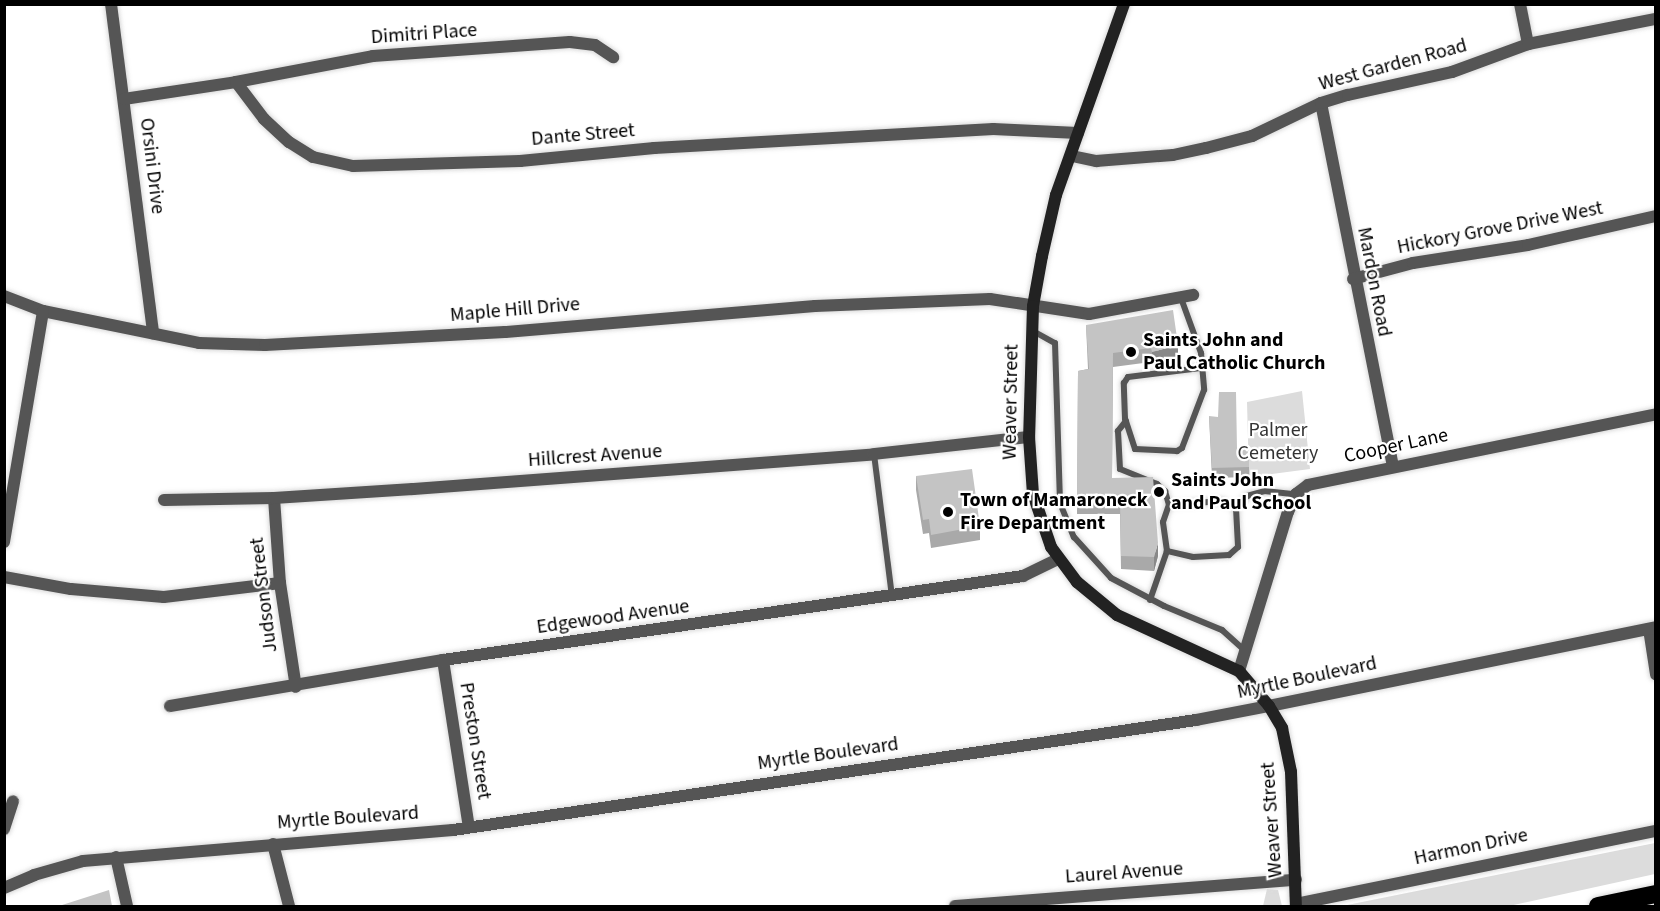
<!DOCTYPE html>
<style>
body{margin:0}
#map{position:relative;width:1660px;height:911px;overflow:hidden;background:#fff;font-family:"Source Sans 3",sans-serif}
div>[style]{position:absolute}
[style*='--x']{left:calc(var(--x)*1px);top:calc(var(--y)*1px);width:calc(var(--w)*1px);rotate:calc(var(--a)*1deg)}
.green>*{inset:0;background:#dcdcdc}
.roads{filter:drop-shadow(0 0 2px #dbdbdb) drop-shadow(0 0 2px #dbdbdb)}
.service>*{height:6px;margin:-3px;padding:0 3px;transform-origin:3px;border-radius:3px;background:#555}
.minor>*{height:12px;margin:-6px;padding:0 6px;transform-origin:6px;border-radius:6px;background:#555}
.tertiary>*{height:12px;margin:-6px;padding:0 6px;transform-origin:6px;border-radius:6px;background:#555}
.secondary>*{height:12px;margin:-6px;padding:0 6px;transform-origin:6px;border-radius:6px;background:#222}
.motorway>*{height:18px;margin:-9px;padding:0 9px;transform-origin:9px;border-radius:9px;background:#000}
.wall>*{inset:0;background:#a9a9a9}
.shaded-wall>*{inset:0;background:#898989}
.building>*{inset:0;background:#c4c4c4}
.dots>*{width:16px;height:16px;translate:-50% -50%;box-sizing:border-box;border:3px solid #fff;border-radius:50%}
span{translate:-50% -50%;white-space:nowrap;text-align:center;line-height:1.15;-webkit-text-stroke:4.5px #fff;paint-order:stroke}
.street-label{font-size:20px;color:#000}
.poi-label{font-size:20px;color:#000;font-weight:700}
.left{translate:0 -50%;text-align:left}
.park-label{font-size:20px;color:#333}
.frame{position:absolute;inset:0;border:6px solid #000;pointer-events:none}
</style>
<div id="map">
<div class="green">
<i style="clip-path:polygon(1302px 391px,1310px 469px,1249px 477px,1247px 402px)"></i>
<i style="clip-path:polygon(1655px 843px,1655px 874px,1509px 906px,1342px 906px)"></i>
<i style="clip-path:polygon(1267px 889px,1278px 890px,1282px 906px,1263px 906px)"></i>
</div>
<div class="roads">
<div class="service">
<i style="--x:1181;--y:298;--w:59;--a:70"></i>
<i style="--x:1201;--y:353;--w:37;--a:85"></i>
<i style="--x:1204;--y:390;--w:62;--a:110.8"></i>
<i style="--x:1182;--y:448;--w:6;--a:149"></i>
<i style="--x:1177;--y:451;--w:42;--a:-177.3"></i>
<i style="--x:1135;--y:449;--w:32;--a:-108"></i>
<i style="--x:1125;--y:419;--w:36;--a:-92"></i>
<i style="--x:1124;--y:383;--w:7;--a:-56"></i>
<i style="--x:1128;--y:377;--w:73;--a:-7.1"></i>
<i style="--x:1033;--y:331;--w:25;--a:29"></i>
<i style="--x:1055;--y:343;--w:160;--a:88.2"></i>
<i style="--x:1060;--y:503;--w:37;--a:68"></i>
<i style="--x:1074;--y:537;--w:55;--a:47.9"></i>
<i style="--x:1111;--y:578;--w:60;--a:27.8"></i>
<i style="--x:1164;--y:606;--w:63;--a:22.5"></i>
<i style="--x:1222;--y:630;--w:31;--a:42"></i>
<i style="--x:1126;--y:421;--w:13;--a:129"></i>
<i style="--x:1118;--y:431;--w:38;--a:87"></i>
<i style="--x:1120;--y:469;--w:40;--a:22"></i>
<i style="--x:1157;--y:484;--w:11;--a:41"></i>
<i style="--x:1165;--y:491;--w:15;--a:74"></i>
<i style="--x:874;--y:454;--w:143;--a:82.8"></i>
<i style="--x:1236;--y:508;--w:16;--a:-47"></i>
<i style="--x:1247;--y:496;--w:18;--a:-16"></i>
<i style="--x:1264;--y:491;--w:31;--a:6"></i>
<i style="--x:1150;--y:600;--w:52;--a:-70.9"></i>
<i style="--x:1167;--y:551;--w:29;--a:-98"></i>
<i style="--x:1163;--y:522;--w:18;--a:-71"></i>
<i style="--x:1169;--y:505;--w:53;--a:-4.3"></i>
<i style="--x:1222;--y:501;--w:16;--a:27"></i>
<i style="--x:1236;--y:508;--w:39;--a:87"></i>
<i style="--x:1238;--y:547;--w:12;--a:138"></i>
<i style="--x:1229;--y:555;--w:36;--a:177"></i>
<i style="--x:1193;--y:557;--w:27;--a:-167"></i>
</div>
<div class="minor">
<i style="--x:111;--y:4;--w:332;--a:82.7"></i>
<i style="--x:1520;--y:4;--w:41;--a:78.7"></i>
<i style="--x:236;--y:82;--w:139;--a:-10.7"></i>
<i style="--x:373;--y:56;--w:197;--a:-4.1"></i>
<i style="--x:570;--y:42;--w:25;--a:7"></i>
<i style="--x:595;--y:45;--w:22;--a:34"></i>
<i style="--x:124;--y:99;--w:113;--a:-8.6"></i>
<i style="--x:236;--y:82;--w:46;--a:52.9"></i>
<i style="--x:264;--y:119;--w:34;--a:43"></i>
<i style="--x:289;--y:142;--w:28;--a:32"></i>
<i style="--x:313;--y:157;--w:41;--a:12.7"></i>
<i style="--x:353;--y:166;--w:167;--a:-1.7"></i>
<i style="--x:520;--y:161;--w:135;--a:-5.5"></i>
<i style="--x:654;--y:148;--w:340;--a:-3.2"></i>
<i style="--x:993;--y:129;--w:85;--a:2.7"></i>
<i style="--x:1321;--y:103;--w:371;--a:78.8"></i>
<i style="--x:1072;--y:156;--w:25;--a:12"></i>
<i style="--x:1096;--y:161;--w:77;--a:-4.5"></i>
<i style="--x:1173;--y:155;--w:34;--a:-12"></i>
<i style="--x:1206;--y:148;--w:48;--a:-14.6"></i>
<i style="--x:1252;--y:136;--w:76;--a:-25.6"></i>
<i style="--x:1321;--y:103;--w:28;--a:-17"></i>
<i style="--x:1348;--y:95;--w:107;--a:-12.5"></i>
<i style="--x:1452;--y:72;--w:81;--a:-20.2"></i>
<i style="--x:1528;--y:44;--w:130;--a:-11.1"></i>
<i style="--x:1353;--y:279;--w:62;--a:-14.9"></i>
<i style="--x:1413;--y:263;--w:116;--a:-8.9"></i>
<i style="--x:1528;--y:245;--w:131;--a:-12.8"></i>
<i style="--x:4;--y:296;--w:42;--a:21"></i>
<i style="--x:43;--y:311;--w:159;--a:11.6"></i>
<i style="--x:199;--y:343;--w:66;--a:1.7"></i>
<i style="--x:265;--y:345;--w:240;--a:-3.1"></i>
<i style="--x:505;--y:332;--w:311;--a:-4.8"></i>
<i style="--x:815;--y:306;--w:175;--a:-2.3"></i>
<i style="--x:990;--y:299;--w:100;--a:8.6"></i>
<i style="--x:1089;--y:314;--w:106;--a:-10.4"></i>
<i style="--x:274;--y:498;--w:85;--a:86"></i>
<i style="--x:280;--y:583;--w:105;--a:81.3"></i>
<i style="--x:164;--y:500;--w:110;--a:-1"></i>
<i style="--x:274;--y:498;--w:139;--a:-3.7"></i>
<i style="--x:413;--y:489;--w:462;--a:-4.3"></i>
<i style="--x:874;--y:454;--w:156;--a:-6.3"></i>
<i style="--x:4;--y:542;--w:234;--a:-80.4"></i>
<i style="--x:4;--y:577;--w:68;--a:10.2"></i>
<i style="--x:71;--y:589;--w:93;--a:4.9"></i>
<i style="--x:164;--y:597;--w:117;--a:-6.9"></i>
<i style="--x:1649;--y:629;--w:46;--a:81.2"></i>
<i style="--x:443;--y:660;--w:169;--a:81.2"></i>
<i style="--x:1239;--y:671;--w:166;--a:-72.9"></i>
<i style="--x:1288;--y:512;--w:20;--a:-66"></i>
<i style="--x:1296;--y:494;--w:15;--a:-37"></i>
<i style="--x:1308;--y:485;--w:355;--a:-11.5"></i>
<i style="--x:170;--y:706;--w:277;--a:-9.6"></i>
<i style="--x:443;--y:660;--w:586;--a:-8.24"></i>
<i style="--x:1023;--y:576;--w:39;--a:-26"></i>
<i style="--x:1269;--y:706;--w:395;--a:-11.5"></i>
<i style="--x:4;--y:829;--w:29;--a:-72"></i>
<i style="--x:273;--y:844;--w:64;--a:75.5"></i>
<i style="--x:116;--y:857;--w:50;--a:77.3"></i>
<i style="--x:1296;--y:904;--w:367;--a:-11.5"></i>
<i style="--x:955;--y:906;--w:342;--a:-4.4"></i>
</div>
<div class="tertiary">
<i style="--x:4;--y:888;--w:33;--a:-23"></i>
<i style="--x:34;--y:875;--w:51;--a:-15.9"></i>
<i style="--x:83;--y:861;--w:371;--a:-4.8"></i>
<i style="--x:453;--y:830;--w:751;--a:-8.42"></i>
<i style="--x:1196;--y:720;--w:74;--a:-10.9"></i>
</div>
<div class="secondary">
<i style="--x:1124;--y:4;--w:203;--a:109.6"></i>
<i style="--x:1056;--y:195;--w:63;--a:102.9"></i>
<i style="--x:1042;--y:256;--w:51;--a:100.2"></i>
<i style="--x:1033;--y:306;--w:131;--a:91.7"></i>
<i style="--x:1029;--y:437;--w:57;--a:86"></i>
<i style="--x:1033;--y:494;--w:56;--a:71.2"></i>
<i style="--x:1051;--y:547;--w:44;--a:53.4"></i>
<i style="--x:1077;--y:582;--w:52;--a:39.5"></i>
<i style="--x:1117;--y:615;--w:134;--a:24.7"></i>
<i style="--x:1239;--y:671;--w:46;--a:49.4"></i>
<i style="--x:1269;--y:706;--w:26;--a:59"></i>
<i style="--x:1282;--y:728;--w:45;--a:78.4"></i>
<i style="--x:1291;--y:772;--w:134;--a:87.9"></i>
</div>
<div class="motorway">
<i style="--x:1598;--y:906;--w:59;--a:-11.7"></i>
</div>
</div>
<div class="wall">
<i style="clip-path:polygon(1086px 325px,1178px 358px,1152px 365px,1151px 362px,1113px 367px,1112px 478px,1158px 556px,1154px 571px,1121px 569px,1120px 514px,1077px 514px,1078px 371px,1088px 369px)"></i>
<i style="clip-path:polygon(1209px 416px,1237px 449px,1249px 448px,1249px 477px,1212px 478px)"></i>
<i style="clip-path:polygon(916px 476px,980px 526px,980px 540px,931px 548px,929px 533px,923px 534px,916px 490px)"></i>
</div>
<div class="shaded-wall">
<i style="clip-path:polygon(1178px 345px,1178px 358px,1152px 365px,1152px 352px)"></i>
<i style="clip-path:polygon(1158px 543px,1158px 556px,1154px 571px,1154px 557px)"></i>
</div>
<div class="building">
<i style="clip-path:polygon(1173px 310px,1178px 345px,1152px 352px,1151px 348px,1113px 353px,1112px 478px,1153px 477px,1158px 543px,1154px 557px,1121px 556px,1120px 501px,1077px 500px,1078px 371px,1089px 369px,1086px 325px)"></i>
<i style="clip-path:polygon(1219px 392px,1236px 392px,1237px 449px,1249px 448px,1249px 467px,1212px 468px,1209px 416px,1218px 417px)"></i>
<i style="clip-path:polygon(972px 469px,980px 526px,931px 535px,929px 519px,923px 520px,916px 476px)"></i>
<i style="clip-path:polygon(109px 890px,112px 906px,59px 906px)"></i>
</div>
<div class="dots">
<i style="left:1131px;top:352px;background:#000"></i>
<i style="left:1159px;top:492px;background:#000"></i>
<i style="left:948px;top:512px;background:#000"></i>
</div>
<div class="street-label">
<span style="left:424px;top:34px;rotate:-4deg">Dimitri Place</span>
<span style="left:1393px;top:65px;rotate:-15deg">West Garden Road</span>
<span style="left:583px;top:135px;rotate:-5deg">Dante Street</span>
<span style="left:152px;top:166px;rotate:83deg">Orsini Drive</span>
<span style="left:1500px;top:228px;rotate:-11deg">Hickory Grove Drive West</span>
<span style="left:1374px;top:282px;rotate:79deg">Mardon Road</span>
<span style="left:515px;top:310px;rotate:-5deg">Maple Hill Drive</span>
<span style="left:1011px;top:402px;rotate:-89deg">Weaver Street</span>
<span style="left:1396px;top:446px;rotate:-12deg">Cooper Lane</span>
<span style="left:595px;top:456px;rotate:-4deg">Hillcrest Avenue</span>
<span style="left:264px;top:595px;rotate:-97deg">Judson Street</span>
<span style="left:613px;top:617px;rotate:-8deg">Edgewood Avenue</span>
<span style="left:1307px;top:678px;rotate:-12deg">Myrtle Boulevard</span>
<span style="left:475px;top:741px;rotate:81deg">Preston Street</span>
<span style="left:828px;top:754px;rotate:-8deg">Myrtle Boulevard</span>
<span style="left:348px;top:818px;rotate:-4deg">Myrtle Boulevard</span>
<span style="left:1272px;top:820px;rotate:-94deg">Weaver Street</span>
<span style="left:1471px;top:847px;rotate:-12deg">Harmon Drive</span>
<span style="left:1124px;top:873px;rotate:-4deg">Laurel Avenue</span>
</div>
<div class="poi-label">
<span class="left" style="left:1143px;top:352px">Saints John and<br>Paul Catholic Church</span>
<span class="left" style="left:1171px;top:492px">Saints John<br>and Paul School</span>
<span class="left" style="left:960px;top:512px">Town of Mamaroneck<br>Fire Department</span>
</div>
<div class="park-label">
<span style="left:1278px;top:442px">Palmer<br>Cemetery</span>
</div>
<div class="frame"></div>
</div>
